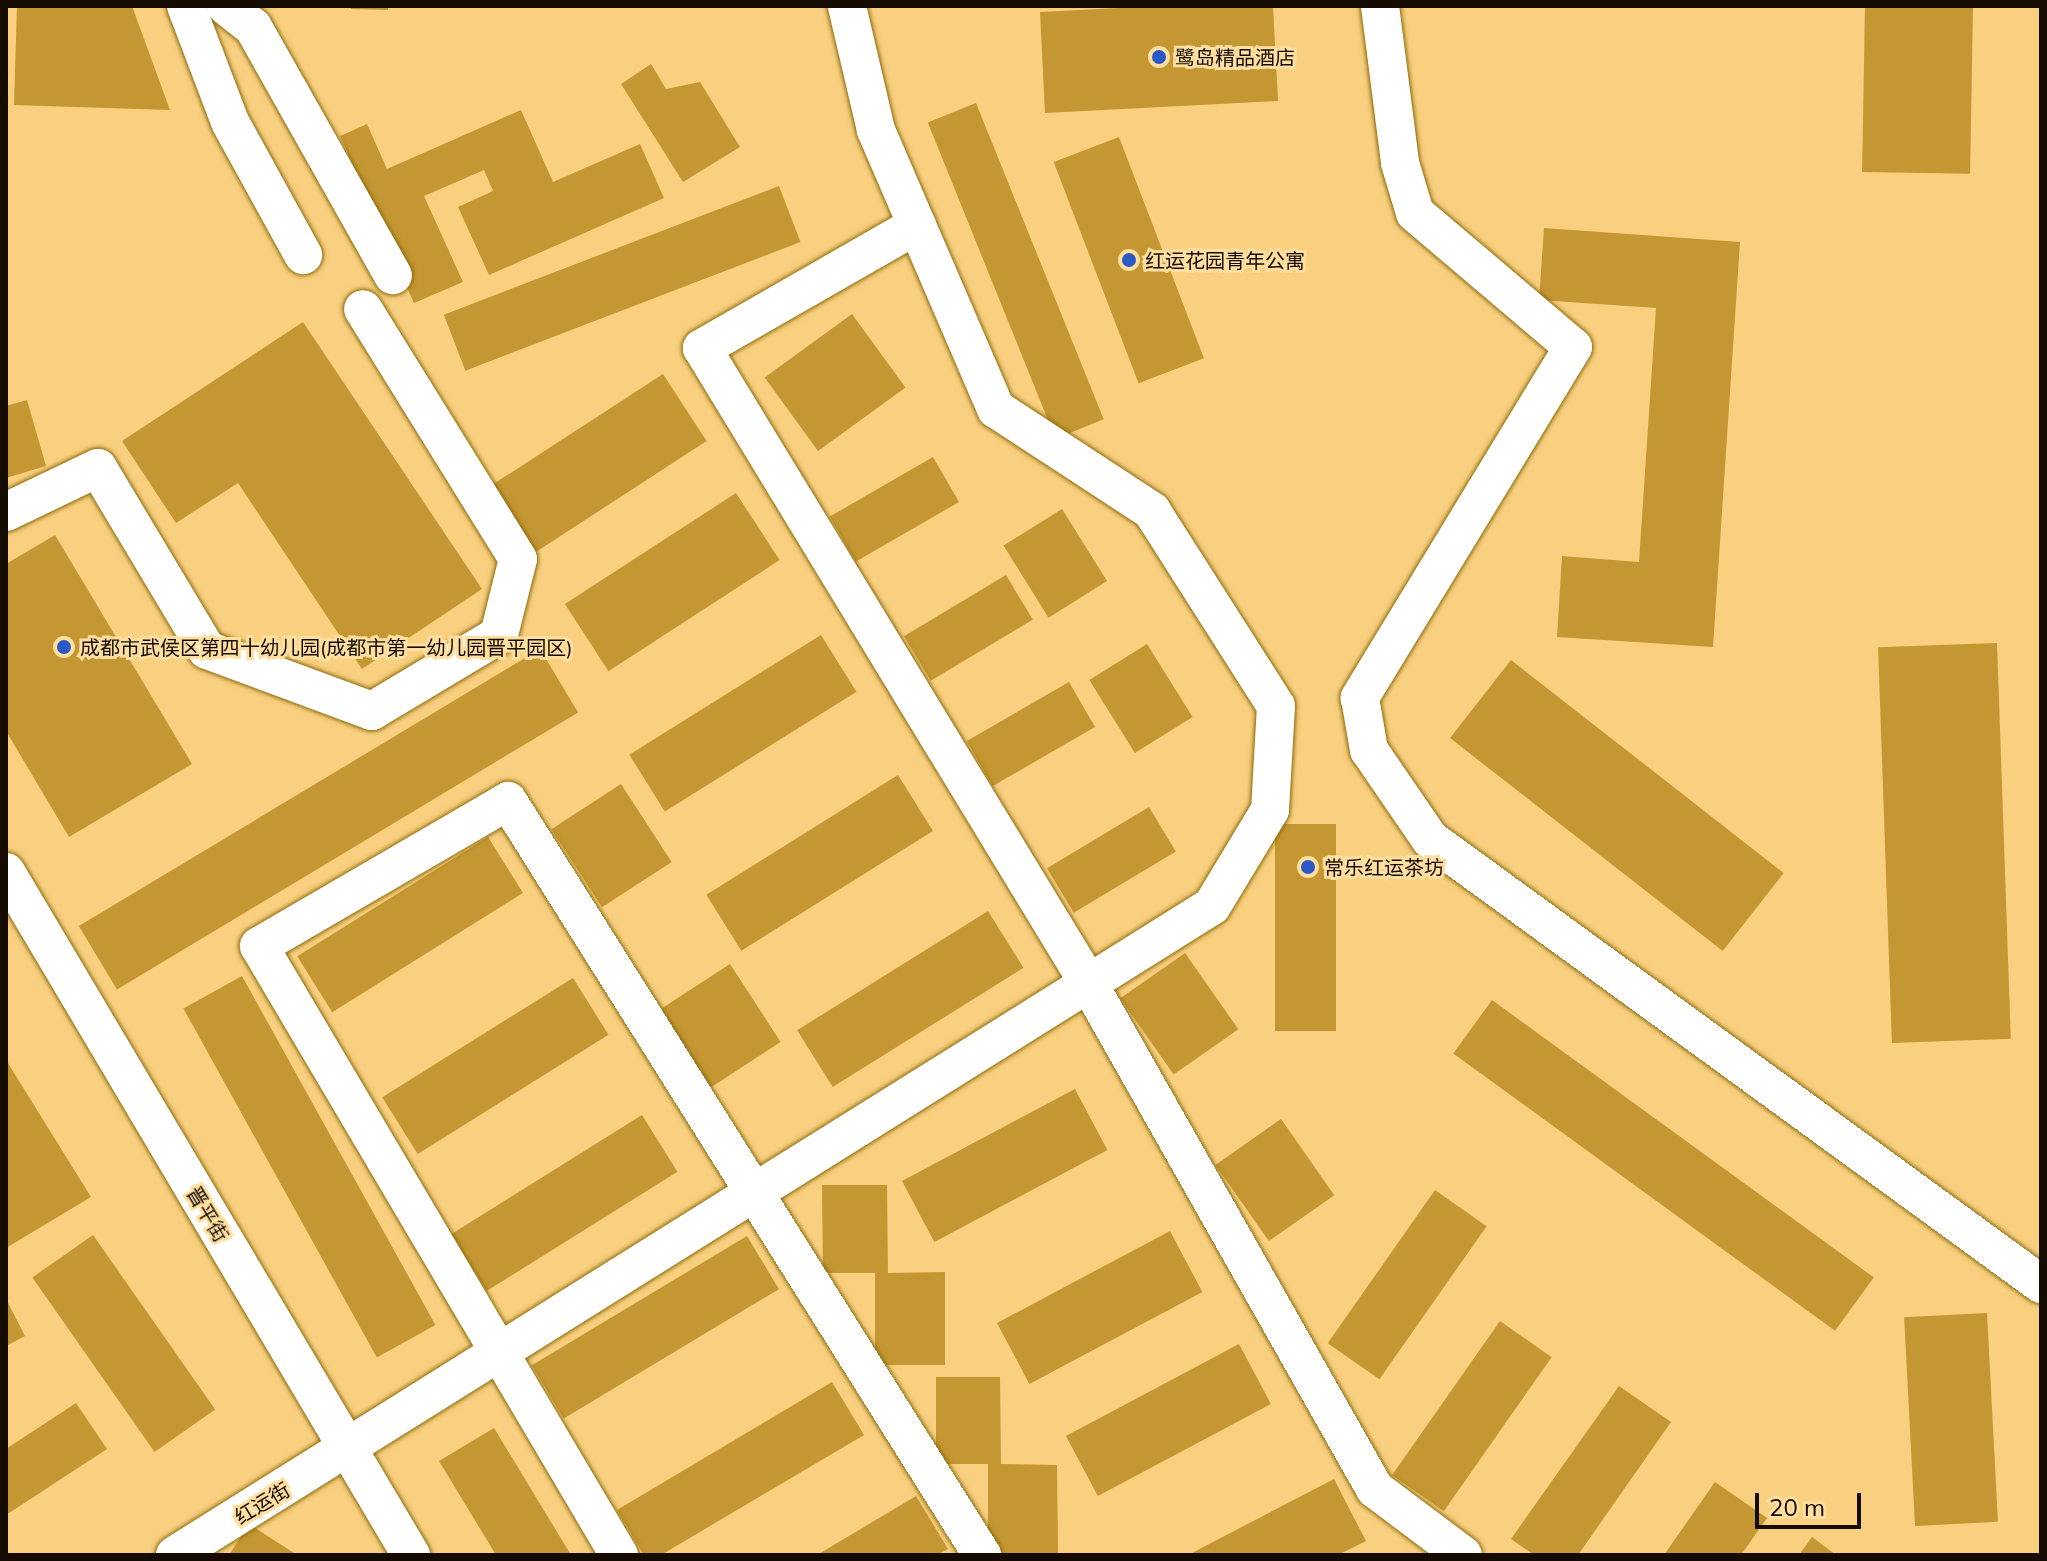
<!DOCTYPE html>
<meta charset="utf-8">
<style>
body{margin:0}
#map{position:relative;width:2047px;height:1561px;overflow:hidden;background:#f8d07f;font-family:Mulish,"Noto Sans SC",sans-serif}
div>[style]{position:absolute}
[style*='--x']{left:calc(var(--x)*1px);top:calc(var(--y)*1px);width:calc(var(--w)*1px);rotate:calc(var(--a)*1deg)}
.building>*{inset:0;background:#c49732;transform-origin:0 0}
.roads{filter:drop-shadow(0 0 2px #8f6a0a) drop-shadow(0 0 2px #8f6a0a)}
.street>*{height:38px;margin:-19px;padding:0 19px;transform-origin:19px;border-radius:19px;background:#fff}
.dots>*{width:22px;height:22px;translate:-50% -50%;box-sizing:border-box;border:4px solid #ffdf9f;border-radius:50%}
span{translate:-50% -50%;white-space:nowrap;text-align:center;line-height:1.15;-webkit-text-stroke:6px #ffdf9f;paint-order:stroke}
.poi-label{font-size:20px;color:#160b00}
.left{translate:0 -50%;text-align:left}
.street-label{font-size:20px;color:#160b00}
.frame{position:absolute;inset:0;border:8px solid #160b00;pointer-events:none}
.scale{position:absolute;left:1755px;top:1493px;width:106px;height:36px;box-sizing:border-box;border:4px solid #160b00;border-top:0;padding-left:10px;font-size:24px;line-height:28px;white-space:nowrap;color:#160b00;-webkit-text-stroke:6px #ffdf9f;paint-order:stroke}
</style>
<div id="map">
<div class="building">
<i style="clip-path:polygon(17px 6px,132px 6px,170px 110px,14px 105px)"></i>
<i style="clip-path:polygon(351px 6px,388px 6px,388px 10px,351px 9px)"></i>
<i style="clip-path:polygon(1158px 6px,1273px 6px,1278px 101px,1045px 113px,1040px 12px)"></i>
<i style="left:1865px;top:6px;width:108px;height:166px;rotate:1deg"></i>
<i style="clip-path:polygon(651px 64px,666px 89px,700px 82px,740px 147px,683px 182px,621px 84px)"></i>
<i style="left:976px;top:103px;width:341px;height:52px;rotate:68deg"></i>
<i style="clip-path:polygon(521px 110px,553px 182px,640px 144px,664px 198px,489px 275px,458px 207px,493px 191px,484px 170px,424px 196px,463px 282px,414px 303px,340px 136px,367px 124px,387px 169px)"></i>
<i style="left:1119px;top:137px;width:237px;height:70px;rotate:69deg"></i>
<i style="left:779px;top:186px;width:60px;height:359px;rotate:69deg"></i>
<i style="clip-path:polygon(1544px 228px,1740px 242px,1713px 647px,1557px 637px,1562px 556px,1639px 562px,1656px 308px,1539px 300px)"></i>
<i style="left:852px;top:314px;width:91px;height:108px;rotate:54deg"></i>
<i style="clip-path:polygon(303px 322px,482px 589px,362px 669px,238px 483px,176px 523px,122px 441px)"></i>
<i style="left:663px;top:374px;width:80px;height:204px;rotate:57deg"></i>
<i style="clip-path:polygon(27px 400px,46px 466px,6px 478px,6px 406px)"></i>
<i style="left:933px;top:457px;width:52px;height:119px;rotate:60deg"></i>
<i style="left:736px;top:493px;width:80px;height:204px;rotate:57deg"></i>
<i style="left:1062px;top:509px;width:85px;height:69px;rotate:58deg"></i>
<i style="clip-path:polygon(55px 535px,192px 764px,69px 837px,6px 731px,6px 564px)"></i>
<i style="left:1006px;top:575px;width:52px;height:119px;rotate:59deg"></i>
<i style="left:821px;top:635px;width:67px;height:226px;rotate:58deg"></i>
<i style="left:1997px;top:643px;width:396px;height:119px;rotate:88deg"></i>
<i style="left:1147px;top:644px;width:86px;height:68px;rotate:58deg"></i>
<i style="left:540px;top:649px;width:74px;height:538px;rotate:59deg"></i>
<i style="left:1511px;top:660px;width:346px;height:99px;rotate:38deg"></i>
<i style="left:1069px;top:682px;width:52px;height:118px;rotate:60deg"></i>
<i style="left:898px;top:775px;width:66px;height:226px;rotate:58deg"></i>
<i style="left:621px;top:784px;width:93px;height:83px;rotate:57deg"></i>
<i style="left:1149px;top:807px;width:52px;height:119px;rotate:59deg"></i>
<i style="left:1275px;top:824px;width:61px;height:207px"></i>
<i style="left:488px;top:837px;width:66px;height:225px;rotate:58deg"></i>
<i style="left:988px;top:911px;width:67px;height:225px;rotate:58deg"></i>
<i style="left:1185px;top:953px;width:93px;height:79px;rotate:55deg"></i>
<i style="left:730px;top:964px;width:93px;height:83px;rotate:57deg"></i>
<i style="left:242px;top:976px;width:399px;height:67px;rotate:61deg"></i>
<i style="left:573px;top:978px;width:67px;height:225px;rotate:58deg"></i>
<i style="left:1492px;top:1000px;width:472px;height:66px;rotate:36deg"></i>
<i style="clip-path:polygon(6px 1060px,91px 1197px,6px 1248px)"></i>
<i style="left:1075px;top:1089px;width:69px;height:196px;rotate:62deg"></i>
<i style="left:642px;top:1115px;width:67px;height:225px;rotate:58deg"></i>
<i style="left:1281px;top:1119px;width:93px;height:80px;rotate:55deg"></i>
<i style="clip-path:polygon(822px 1185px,887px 1185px,888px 1273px,945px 1272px,945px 1365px,875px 1365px,875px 1273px,823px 1273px)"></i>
<i style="left:1435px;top:1190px;width:63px;height:187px;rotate:35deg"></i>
<i style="left:1170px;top:1231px;width:69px;height:196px;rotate:62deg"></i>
<i style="left:93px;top:1235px;width:213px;height:74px;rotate:55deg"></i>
<i style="left:747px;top:1236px;width:62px;height:251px;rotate:59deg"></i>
<i style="clip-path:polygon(6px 1299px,25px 1336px,6px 1346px)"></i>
<i style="left:1987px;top:1313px;width:209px;height:83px;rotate:87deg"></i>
<i style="left:1500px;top:1321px;width:63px;height:188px;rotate:35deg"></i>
<i style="left:1239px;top:1344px;width:68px;height:196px;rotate:62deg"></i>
<i style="clip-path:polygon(936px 1377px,1000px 1377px,1001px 1464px,1057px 1465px,1058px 1555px,988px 1555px,988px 1464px,936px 1464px)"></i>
<i style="clip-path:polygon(832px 1382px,864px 1435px,661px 1555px,644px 1555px,617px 1510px)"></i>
<i style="clip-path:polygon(1619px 1386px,1671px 1422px,1578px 1555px,1534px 1555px,1511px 1539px)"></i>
<i style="clip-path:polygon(76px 1403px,107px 1449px,6px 1515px,6px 1449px)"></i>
<i style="clip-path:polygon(494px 1428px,571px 1555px,496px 1555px,439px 1461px)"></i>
<i style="clip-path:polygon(1334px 1479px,1366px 1541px,1338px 1555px,1188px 1555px)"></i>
<i style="clip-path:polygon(1715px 1482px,1767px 1518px,1741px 1555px,1664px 1555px)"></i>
<i style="clip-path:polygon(916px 1496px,948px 1549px,937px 1555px,817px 1555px)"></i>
<i style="clip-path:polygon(249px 1524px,297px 1555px,229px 1555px)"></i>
<i style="clip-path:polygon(1812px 1537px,1836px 1555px,1799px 1555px)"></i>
</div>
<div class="roads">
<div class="street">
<i style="--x:186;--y:6;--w:124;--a:69.2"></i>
<i style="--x:230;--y:122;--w:152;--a:61.2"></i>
<i style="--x:226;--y:6;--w:34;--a:38"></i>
<i style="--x:253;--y:27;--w:285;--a:60.6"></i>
<i style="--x:1380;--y:6;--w:158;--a:82.7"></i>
<i style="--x:1400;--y:163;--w:52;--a:73.3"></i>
<i style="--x:1415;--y:213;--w:207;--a:40.3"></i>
<i style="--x:1573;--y:347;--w:411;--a:121.3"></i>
<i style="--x:1360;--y:698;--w:53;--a:80.2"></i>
<i style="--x:1369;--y:750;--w:108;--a:55.6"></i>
<i style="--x:1430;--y:839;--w:756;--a:36.07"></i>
<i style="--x:917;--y:225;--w:248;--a:150.2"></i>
<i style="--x:702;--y:348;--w:744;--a:58.68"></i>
<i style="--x:1089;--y:984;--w:580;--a:60.48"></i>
<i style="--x:1375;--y:1489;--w:110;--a:36.9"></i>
<i style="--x:6;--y:512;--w:102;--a:-25.6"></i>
<i style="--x:98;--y:468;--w:212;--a:59.1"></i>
<i style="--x:207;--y:650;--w:176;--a:20.3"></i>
<i style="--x:372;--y:711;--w:148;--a:-30.9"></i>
<i style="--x:499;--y:635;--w:78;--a:-76"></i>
<i style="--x:518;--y:559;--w:294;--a:-121.8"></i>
<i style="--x:6;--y:872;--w:794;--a:59.33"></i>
<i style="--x:175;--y:1555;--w:1223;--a:-32.04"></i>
<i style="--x:1212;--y:906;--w:112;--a:-58.9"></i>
<i style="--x:1270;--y:810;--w:104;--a:-86.7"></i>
<i style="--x:1276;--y:706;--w:231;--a:-122.5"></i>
<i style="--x:1152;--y:511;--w:186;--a:-146.8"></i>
<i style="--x:996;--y:409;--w:304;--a:-113.3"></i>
<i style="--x:876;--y:130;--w:127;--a:-103.2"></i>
<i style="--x:619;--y:1555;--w:707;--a:-120.59"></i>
<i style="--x:259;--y:946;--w:288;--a:-30.2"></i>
<i style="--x:508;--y:801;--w:891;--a:57.84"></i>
</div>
</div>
<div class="dots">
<i style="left:1159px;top:57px;background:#2a58c6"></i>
<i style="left:1129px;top:260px;background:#2a58c6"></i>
<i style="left:64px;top:647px;background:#2a58c6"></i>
<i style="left:1308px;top:867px;background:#2a58c6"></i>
</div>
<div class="poi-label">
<span class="left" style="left:1175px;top:57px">鹭岛精品酒店</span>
<span class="left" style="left:1145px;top:260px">红运花园青年公寓</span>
<span class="left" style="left:80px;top:647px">成都市武侯区第四十幼儿园(成都市第一幼儿园晋平园区)</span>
<span class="left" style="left:1324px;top:867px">常乐红运茶坊</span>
</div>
<div class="street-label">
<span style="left:208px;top:1214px;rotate:59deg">晋平街</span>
<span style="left:262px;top:1503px;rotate:-31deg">红运街</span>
</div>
<div class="frame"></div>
<div class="scale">20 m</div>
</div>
